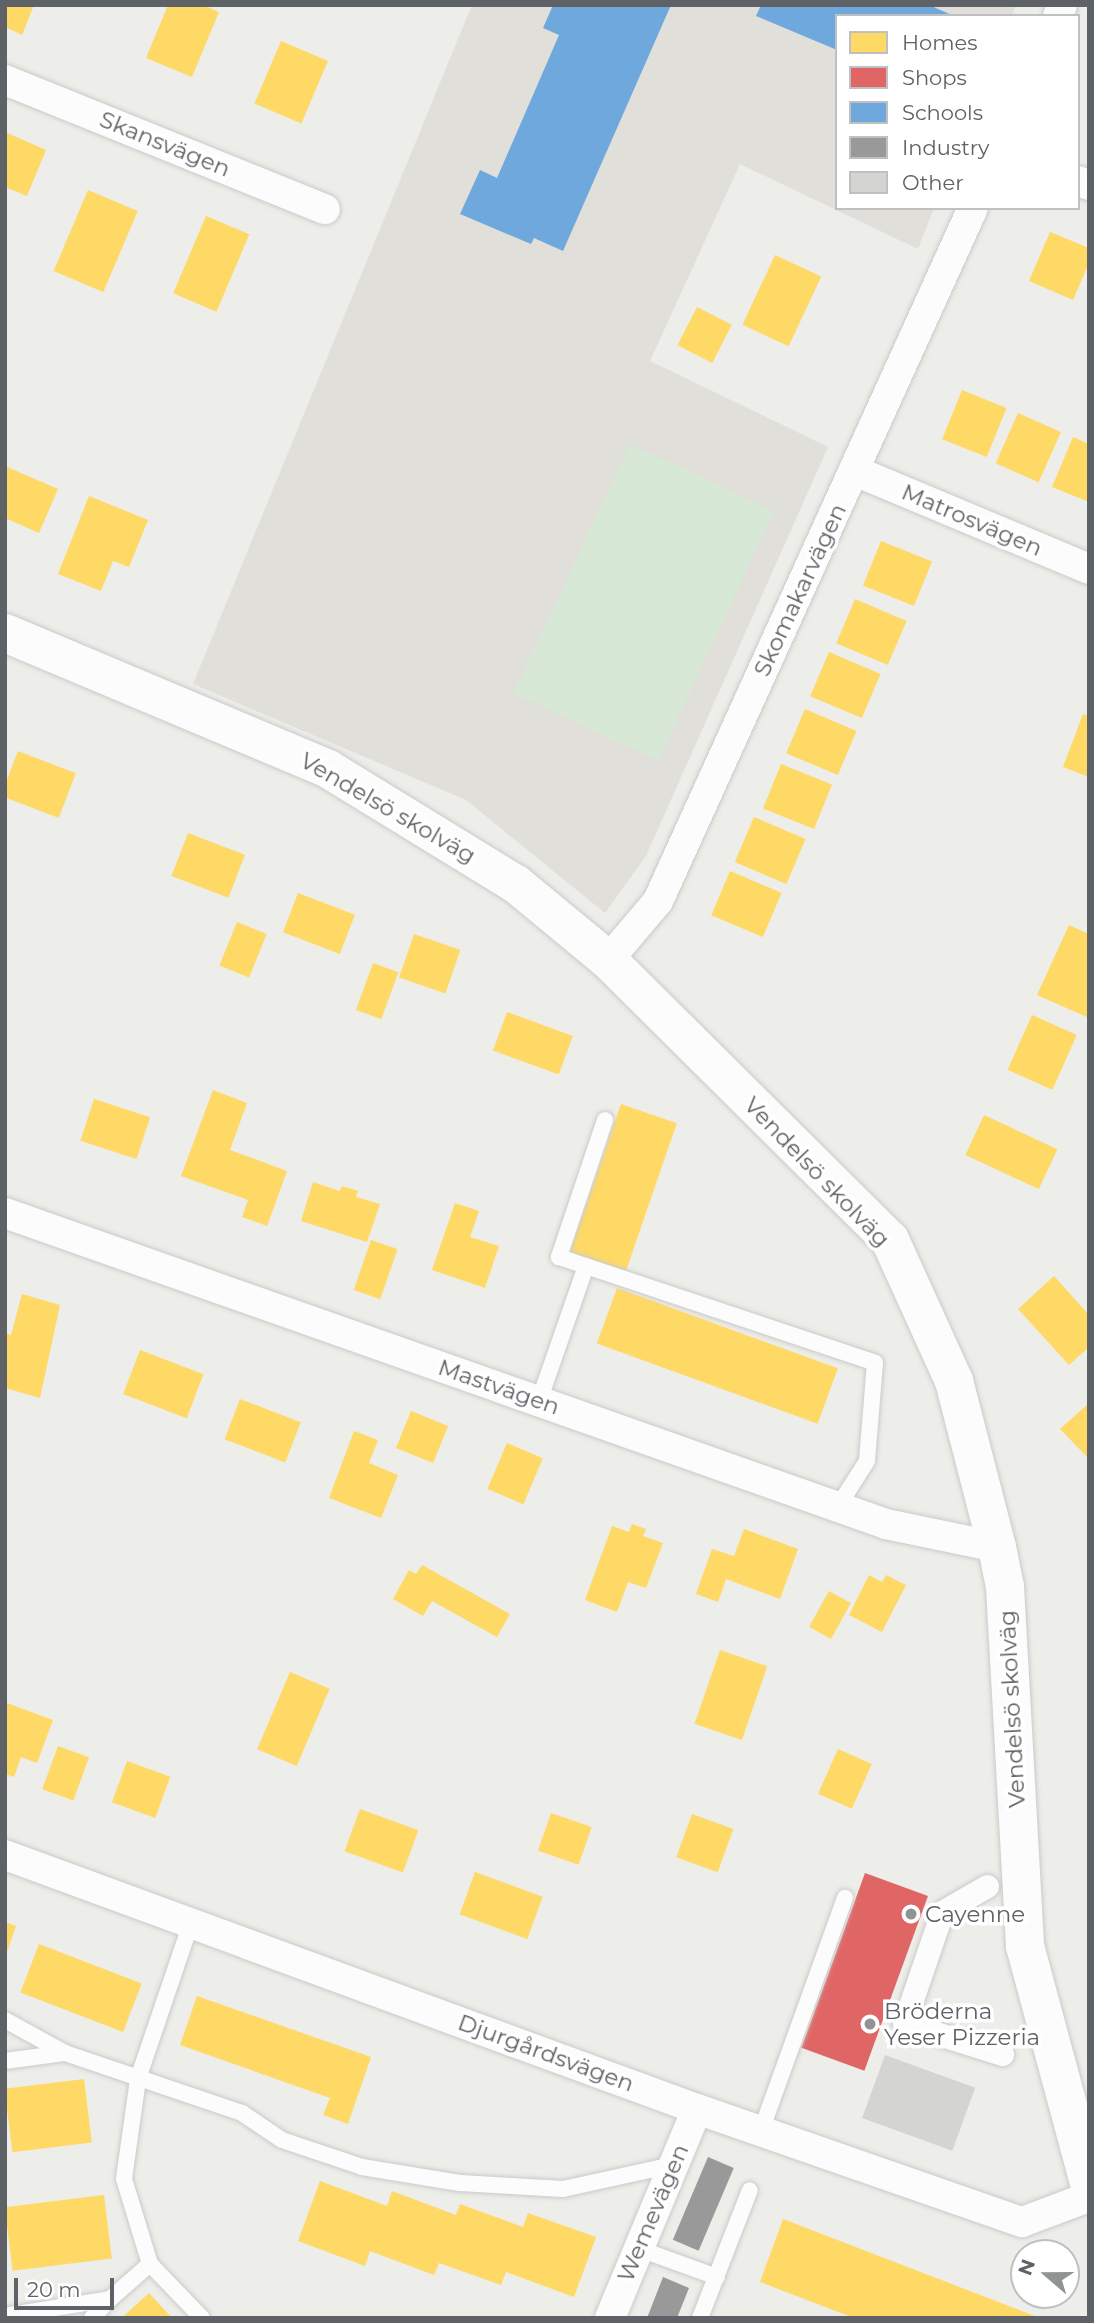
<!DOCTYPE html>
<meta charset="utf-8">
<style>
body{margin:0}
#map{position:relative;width:1094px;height:2323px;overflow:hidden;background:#edede9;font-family:Montserrat,sans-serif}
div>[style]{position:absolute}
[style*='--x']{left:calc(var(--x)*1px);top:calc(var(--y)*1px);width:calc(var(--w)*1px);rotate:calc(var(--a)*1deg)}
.education>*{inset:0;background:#e0dfd9}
.green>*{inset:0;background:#d8e8d6;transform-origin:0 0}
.homes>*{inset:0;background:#ffd966;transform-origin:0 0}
.shops>*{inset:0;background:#e06666;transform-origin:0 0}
.schools>*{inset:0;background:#6fa8dc}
.industry>*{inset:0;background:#999;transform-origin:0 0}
.building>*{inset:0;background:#d4d4d2;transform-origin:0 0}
.roads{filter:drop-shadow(0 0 2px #cacbca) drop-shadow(0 0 2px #cacbca)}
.service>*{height:16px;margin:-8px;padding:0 8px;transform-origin:8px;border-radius:8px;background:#fcfcfc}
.pedestrian>*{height:23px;margin:-11.5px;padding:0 11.5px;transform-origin:11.5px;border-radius:11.5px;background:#fcfcfc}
.minor>*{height:30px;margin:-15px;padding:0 15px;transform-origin:15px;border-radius:15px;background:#fcfcfc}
.tertiary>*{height:38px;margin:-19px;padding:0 19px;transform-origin:19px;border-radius:19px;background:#fcfcfc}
.dots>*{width:19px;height:19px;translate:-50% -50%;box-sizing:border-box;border:4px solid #fff;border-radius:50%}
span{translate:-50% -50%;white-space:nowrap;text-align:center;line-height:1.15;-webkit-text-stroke:7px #fff;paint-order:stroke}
.street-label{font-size:23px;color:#5e6266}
.poi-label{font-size:23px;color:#5e6266}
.left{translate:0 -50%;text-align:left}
.frame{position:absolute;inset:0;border:7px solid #5e6266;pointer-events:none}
.legend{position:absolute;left:835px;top:14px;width:245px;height:196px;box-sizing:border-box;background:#fff;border:2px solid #bfc0c2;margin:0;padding:9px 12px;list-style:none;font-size:21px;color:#5e6266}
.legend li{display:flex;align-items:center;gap:14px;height:35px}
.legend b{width:35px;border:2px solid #bfc0c2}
.north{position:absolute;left:1010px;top:2239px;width:70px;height:70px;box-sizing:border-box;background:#fff;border:2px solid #bfc0c2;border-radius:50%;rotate:290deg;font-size:19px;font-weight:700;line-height:28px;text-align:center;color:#5e6266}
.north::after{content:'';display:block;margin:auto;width:24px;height:32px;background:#909394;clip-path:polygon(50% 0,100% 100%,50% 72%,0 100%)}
.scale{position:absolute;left:14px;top:2278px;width:100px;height:32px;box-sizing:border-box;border:4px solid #5e6266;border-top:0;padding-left:9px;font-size:21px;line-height:24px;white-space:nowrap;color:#5e6266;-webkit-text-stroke:5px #fff;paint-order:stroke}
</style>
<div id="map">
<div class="education">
<i style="clip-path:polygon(472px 5px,1016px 5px,1012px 16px,837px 16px,837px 208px,934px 208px,918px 249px,740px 164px,650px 361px,828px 447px,646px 856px,605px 913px,466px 800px,193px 684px)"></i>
</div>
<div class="green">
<i style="left:630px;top:444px;width:159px;height:275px;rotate:25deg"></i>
</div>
<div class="homes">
<i style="clip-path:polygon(5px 5px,34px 5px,22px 35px,5px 27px)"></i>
<i style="clip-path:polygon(168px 5px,203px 5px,219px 12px,192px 77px,146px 58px)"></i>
<i style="left:281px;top:41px;width:51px;height:68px;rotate:23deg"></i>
<i style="clip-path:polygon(5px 132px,46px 150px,27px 196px,5px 187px)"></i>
<i style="left:88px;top:190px;width:54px;height:88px;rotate:23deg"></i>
<i style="left:206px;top:216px;width:47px;height:84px;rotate:23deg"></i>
<i style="clip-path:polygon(1050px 232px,1089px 248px,1089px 263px,1073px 300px,1029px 281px)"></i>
<i style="left:775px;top:255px;width:51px;height:77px;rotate:25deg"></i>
<i style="left:697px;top:307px;width:39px;height:43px;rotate:27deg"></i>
<i style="left:962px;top:390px;width:48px;height:53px;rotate:22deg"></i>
<i style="left:1018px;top:413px;width:47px;height:55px;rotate:24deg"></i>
<i style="clip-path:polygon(1073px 437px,1089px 444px,1089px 502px,1052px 487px)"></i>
<i style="clip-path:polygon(5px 466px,58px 489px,39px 533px,5px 518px)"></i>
<i style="clip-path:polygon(89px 496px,148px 520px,129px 567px,113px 561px,101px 591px,58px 574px)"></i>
<i style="left:881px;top:541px;width:55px;height:48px;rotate:22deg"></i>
<i style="left:855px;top:599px;width:56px;height:48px;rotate:23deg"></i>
<i style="left:829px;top:652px;width:56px;height:48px;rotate:23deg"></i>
<i style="left:805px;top:709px;width:56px;height:48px;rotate:23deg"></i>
<i style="clip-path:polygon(1083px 714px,1089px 716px,1089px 777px,1063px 767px)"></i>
<i style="left:18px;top:751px;width:62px;height:48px;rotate:21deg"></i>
<i style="left:781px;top:764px;width:55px;height:48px;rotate:22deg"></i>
<i style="left:754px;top:817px;width:56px;height:49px;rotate:23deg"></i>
<i style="left:188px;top:833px;width:61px;height:46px;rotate:21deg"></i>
<i style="left:730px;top:871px;width:56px;height:48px;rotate:23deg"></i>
<i style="left:298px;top:893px;width:61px;height:42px;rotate:21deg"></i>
<i style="left:237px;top:922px;width:32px;height:47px;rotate:22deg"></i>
<i style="clip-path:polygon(1069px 925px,1089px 934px,1089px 1018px,1037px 995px)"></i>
<i style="left:414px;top:934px;width:49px;height:46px;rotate:19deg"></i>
<i style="left:373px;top:963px;width:27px;height:50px;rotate:20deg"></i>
<i style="left:507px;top:1012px;width:70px;height:41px;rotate:20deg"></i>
<i style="left:1032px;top:1015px;width:49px;height:60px;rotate:24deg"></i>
<i style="clip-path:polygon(213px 1090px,247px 1103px,230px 1150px,287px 1171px,267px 1226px,242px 1217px,248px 1200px,181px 1176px)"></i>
<i style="left:94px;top:1099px;width:59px;height:44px;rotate:18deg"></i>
<i style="left:621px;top:1104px;width:59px;height:157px;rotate:19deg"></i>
<i style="left:984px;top:1115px;width:81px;height:44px;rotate:25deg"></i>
<i style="clip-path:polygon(313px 1182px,340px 1191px,342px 1186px,358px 1191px,356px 1197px,380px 1204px,367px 1242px,301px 1221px)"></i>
<i style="clip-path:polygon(455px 1203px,479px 1211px,470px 1237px,499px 1246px,485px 1288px,432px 1270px)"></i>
<i style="left:371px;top:1240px;width:28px;height:53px;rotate:19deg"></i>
<i style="clip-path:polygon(1054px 1276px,1089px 1315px,1089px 1347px,1069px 1365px,1018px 1309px)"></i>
<i style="left:617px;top:1288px;width:235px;height:59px;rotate:20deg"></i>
<i style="clip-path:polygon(22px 1294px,60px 1305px,40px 1398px,5px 1388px,5px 1333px,11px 1335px)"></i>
<i style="left:140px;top:1350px;width:68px;height:47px;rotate:21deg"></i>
<i style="left:240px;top:1399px;width:65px;height:43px;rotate:21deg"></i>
<i style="clip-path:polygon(1089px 1403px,1089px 1459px,1060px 1429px)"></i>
<i style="left:411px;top:1411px;width:40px;height:40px;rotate:22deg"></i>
<i style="clip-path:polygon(354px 1431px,378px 1440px,369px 1463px,398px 1475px,381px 1518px,329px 1498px)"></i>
<i style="left:507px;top:1443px;width:39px;height:50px;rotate:23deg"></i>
<i style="clip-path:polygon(632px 1524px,646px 1529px,643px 1536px,663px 1543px,646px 1588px,628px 1582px,617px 1612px,585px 1600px,612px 1526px,629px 1532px)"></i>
<i style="clip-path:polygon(744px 1529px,798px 1549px,780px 1599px,726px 1579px,718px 1602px,696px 1594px,712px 1549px,734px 1556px)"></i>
<i style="clip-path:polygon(422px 1565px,510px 1614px,497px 1637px,432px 1601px,423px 1616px,393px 1599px,409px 1570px,416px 1574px)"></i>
<i style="clip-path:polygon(869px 1575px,882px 1582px,886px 1575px,906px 1585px,882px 1632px,849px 1615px)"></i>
<i style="left:829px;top:1591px;width:25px;height:41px;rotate:29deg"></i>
<i style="left:720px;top:1650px;width:50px;height:78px;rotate:19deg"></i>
<i style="left:290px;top:1672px;width:43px;height:84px;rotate:23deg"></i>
<i style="clip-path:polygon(7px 1703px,53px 1720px,37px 1763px,21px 1757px,14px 1777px,5px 1774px)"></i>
<i style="left:58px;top:1746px;width:33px;height:46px;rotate:20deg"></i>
<i style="left:838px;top:1749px;width:37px;height:49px;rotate:24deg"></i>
<i style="left:127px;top:1761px;width:46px;height:44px;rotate:20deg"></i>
<i style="left:360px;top:1809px;width:62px;height:45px;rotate:20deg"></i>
<i style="left:551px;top:1813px;width:43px;height:40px;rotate:19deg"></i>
<i style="left:692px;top:1814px;width:44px;height:46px;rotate:20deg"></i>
<i style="left:475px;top:1872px;width:72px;height:45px;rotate:20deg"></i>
<i style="clip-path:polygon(5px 1922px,16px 1926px,6px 1955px,5px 1955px)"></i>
<i style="left:39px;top:1944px;width:110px;height:52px;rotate:21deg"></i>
<i style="clip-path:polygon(197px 1996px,371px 2057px,348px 2124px,323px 2115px,330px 2098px,180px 2045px)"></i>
<i style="left:84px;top:2079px;width:64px;height:80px;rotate:83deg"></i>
<i style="clip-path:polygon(320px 2181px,387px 2206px,392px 2191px,456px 2215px,460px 2204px,523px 2227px,528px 2213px,596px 2237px,574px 2297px,506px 2272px,501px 2285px,439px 2263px,434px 2275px,370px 2251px,365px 2266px,298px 2241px)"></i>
<i style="left:104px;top:2195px;width:64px;height:100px;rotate:83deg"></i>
<i style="clip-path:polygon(783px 2219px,1040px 2318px,854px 2318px,833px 2310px,760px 2282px)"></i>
<i style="clip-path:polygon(149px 2293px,172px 2318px,122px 2318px,127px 2313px)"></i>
</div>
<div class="shops">
<i style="left:865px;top:1873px;width:67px;height:186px;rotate:20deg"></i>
</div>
<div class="schools">
<i style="clip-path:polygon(553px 5px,671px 5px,563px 251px,534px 238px,531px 244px,460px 214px,480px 170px,497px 178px,559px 35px,543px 28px)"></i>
<i style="clip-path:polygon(761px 5px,929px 5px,954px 16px,837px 16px,837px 50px,756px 16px)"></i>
</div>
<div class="industry">
<i style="left:708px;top:2157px;width:28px;height:90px;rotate:23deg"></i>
<i style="clip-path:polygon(663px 2277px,689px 2288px,677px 2318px,647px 2318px)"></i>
</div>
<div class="building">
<i style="left:885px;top:2055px;width:96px;height:67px;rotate:20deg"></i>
</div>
<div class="roads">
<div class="service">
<i style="--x:605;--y:1120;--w:145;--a:108.6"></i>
<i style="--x:559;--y:1257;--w:333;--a:18.5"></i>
<i style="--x:875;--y:1363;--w:98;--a:94.7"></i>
<i style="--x:867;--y:1461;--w:52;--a:122.5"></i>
<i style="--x:539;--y:1401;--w:143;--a:-70.8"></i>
<i style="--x:191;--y:1923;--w:165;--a:108.8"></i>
<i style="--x:138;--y:2079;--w:101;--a:98"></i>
<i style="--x:124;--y:2179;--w:89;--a:73"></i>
<i style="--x:150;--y:2264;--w:75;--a:46.1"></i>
<i style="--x:5;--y:2020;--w:68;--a:28.8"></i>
<i style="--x:65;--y:2053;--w:187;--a:18.7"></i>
<i style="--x:242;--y:2113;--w:48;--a:34"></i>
<i style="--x:282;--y:2140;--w:84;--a:18.6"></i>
<i style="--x:362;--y:2167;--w:99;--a:9.3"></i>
<i style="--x:460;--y:2183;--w:103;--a:3.3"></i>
<i style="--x:563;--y:2189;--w:112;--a:-12.4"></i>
<i style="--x:5;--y:2061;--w:61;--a:-7.6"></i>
<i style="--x:761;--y:2131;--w:248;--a:-70.2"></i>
<i style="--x:637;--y:2248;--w:85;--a:19.9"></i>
<i style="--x:5;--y:2316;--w:106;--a:-9.2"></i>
<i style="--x:110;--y:2299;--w:53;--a:-41.2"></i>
<i style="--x:92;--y:2318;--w:26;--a:-47"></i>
<i style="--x:700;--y:2318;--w:137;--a:-68.7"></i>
</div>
<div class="pedestrian">
<i style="--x:987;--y:1886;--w:52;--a:150"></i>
<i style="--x:942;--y:1912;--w:117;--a:108.9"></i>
<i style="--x:904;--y:2023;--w:103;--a:17.6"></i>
</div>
<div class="minor">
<i style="--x:1058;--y:16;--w:12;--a:-70"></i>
<i style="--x:5;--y:80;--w:345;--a:22"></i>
<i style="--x:1078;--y:181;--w:12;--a:20"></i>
<i style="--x:855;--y:471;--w:254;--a:22.7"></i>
<i style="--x:608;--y:960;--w:77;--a:-49.7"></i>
<i style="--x:658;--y:901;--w:761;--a:-65.56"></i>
<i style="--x:5;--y:1213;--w:934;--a:19.44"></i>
<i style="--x:886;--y:1524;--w:113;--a:11.7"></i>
<i style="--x:5;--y:1855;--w:737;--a:20.16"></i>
<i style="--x:697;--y:2109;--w:344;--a:19.2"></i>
<i style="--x:1022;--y:2222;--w:72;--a:-20.5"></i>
<i style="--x:610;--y:2318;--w:226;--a:-67.4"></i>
</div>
<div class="tertiary">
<i style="--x:5;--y:633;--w:350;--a:22.8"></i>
<i style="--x:328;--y:769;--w:220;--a:31.5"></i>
<i style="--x:516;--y:884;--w:119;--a:39.6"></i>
<i style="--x:608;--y:960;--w:397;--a:44.8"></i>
<i style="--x:890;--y:1240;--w:155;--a:65.6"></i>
<i style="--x:954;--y:1381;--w:171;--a:75.5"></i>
<i style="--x:997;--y:1547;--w:41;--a:78.7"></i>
<i style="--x:1005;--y:1587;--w:360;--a:86.8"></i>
<i style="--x:1025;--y:1946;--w:246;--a:74.9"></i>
</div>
</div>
<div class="dots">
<i style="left:911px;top:1914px;background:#909394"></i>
<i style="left:870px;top:2024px;background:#909394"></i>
</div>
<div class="street-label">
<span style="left:165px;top:144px;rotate:22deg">Skansvägen</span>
<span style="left:972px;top:520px;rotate:23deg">Matrosvägen</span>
<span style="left:800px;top:590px;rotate:-65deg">Skomakarvägen</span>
<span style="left:388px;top:808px;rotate:30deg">Vendelsö skolväg</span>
<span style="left:817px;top:1172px;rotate:46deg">Vendelsö skolväg</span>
<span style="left:499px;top:1387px;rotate:19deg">Mastvägen</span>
<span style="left:1012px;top:1709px;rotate:-93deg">Vendelsö skolväg</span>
<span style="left:546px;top:2053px;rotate:20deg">Djurgårdsvägen</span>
<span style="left:653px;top:2213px;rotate:-67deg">Wemevägen</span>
</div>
<div class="poi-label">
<span class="left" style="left:925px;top:1914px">Cayenne</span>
<span class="left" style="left:884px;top:2024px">Bröderna<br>Yeser Pizzeria</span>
</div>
<div class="frame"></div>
<ul class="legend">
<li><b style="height:19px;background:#ffd966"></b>Homes</li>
<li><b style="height:19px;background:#e06666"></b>Shops</li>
<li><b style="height:19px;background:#6fa8dc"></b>Schools</li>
<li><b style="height:19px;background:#999"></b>Industry</li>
<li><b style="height:19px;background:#d4d4d2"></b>Other</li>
</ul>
<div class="north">N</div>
<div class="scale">20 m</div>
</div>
